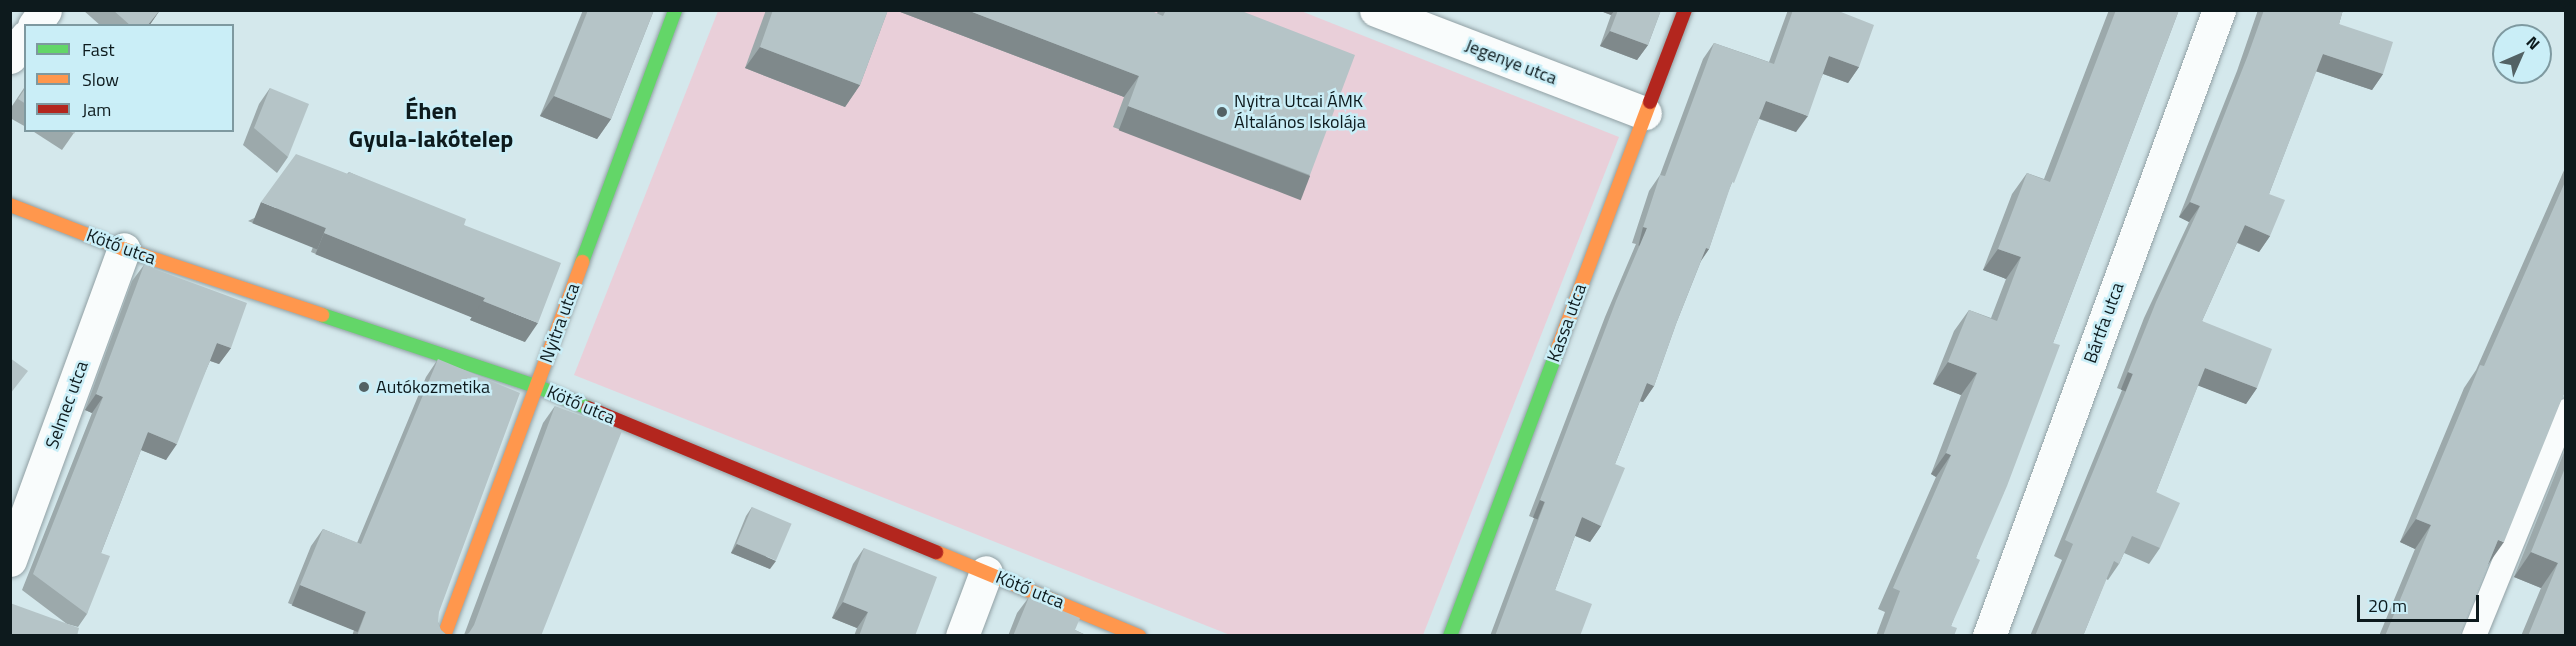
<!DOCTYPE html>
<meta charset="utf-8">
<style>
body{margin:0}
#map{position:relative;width:2576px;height:646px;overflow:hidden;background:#d4e8ec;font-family:"Titillium Web",sans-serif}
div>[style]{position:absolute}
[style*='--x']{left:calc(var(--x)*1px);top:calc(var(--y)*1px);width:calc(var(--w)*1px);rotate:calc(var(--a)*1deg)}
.green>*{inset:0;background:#e9cfd9}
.roads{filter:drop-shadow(0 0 2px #91a0a4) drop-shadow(0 0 2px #91a0a4)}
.lane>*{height:24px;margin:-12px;padding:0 12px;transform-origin:12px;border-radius:12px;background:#f9fcfc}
.street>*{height:33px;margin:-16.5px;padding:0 16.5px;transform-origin:16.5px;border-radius:16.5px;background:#f9fcfc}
.fast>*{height:14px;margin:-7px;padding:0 7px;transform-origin:7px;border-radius:7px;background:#63d668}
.slow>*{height:14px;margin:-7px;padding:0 7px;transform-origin:7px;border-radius:7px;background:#ff974d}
.jam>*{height:14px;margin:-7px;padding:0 7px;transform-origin:7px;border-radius:7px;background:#b3261e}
.wall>*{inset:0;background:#9ca9ab}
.shaded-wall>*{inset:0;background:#7f898b;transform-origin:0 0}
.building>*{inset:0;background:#b5c4c7;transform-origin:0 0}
.dots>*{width:16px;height:16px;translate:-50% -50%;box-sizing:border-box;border:3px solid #caeef7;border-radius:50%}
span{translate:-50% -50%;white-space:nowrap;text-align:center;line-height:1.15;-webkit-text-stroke:5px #caeef7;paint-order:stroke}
.street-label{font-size:18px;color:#0d1a1d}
.poi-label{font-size:18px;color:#0d1a1d}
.left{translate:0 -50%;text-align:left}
.district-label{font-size:24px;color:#0d1a1d;font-weight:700}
.frame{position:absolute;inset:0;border:12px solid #0d1a1d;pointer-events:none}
.legend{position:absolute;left:24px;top:24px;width:210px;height:108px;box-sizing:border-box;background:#caeef7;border:2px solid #7e99a0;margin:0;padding:8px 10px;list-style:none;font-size:18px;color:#0d1a1d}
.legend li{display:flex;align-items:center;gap:12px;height:30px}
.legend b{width:30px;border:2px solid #7e99a0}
.north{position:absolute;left:2492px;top:24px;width:60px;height:60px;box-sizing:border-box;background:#caeef7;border:2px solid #7e99a0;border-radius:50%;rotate:45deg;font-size:16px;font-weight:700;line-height:24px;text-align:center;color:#0d1a1d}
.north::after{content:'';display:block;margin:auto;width:21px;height:27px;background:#536265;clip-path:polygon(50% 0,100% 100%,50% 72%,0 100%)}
.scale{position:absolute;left:2357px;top:595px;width:122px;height:27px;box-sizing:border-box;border:3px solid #0d1a1d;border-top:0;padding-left:8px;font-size:18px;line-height:21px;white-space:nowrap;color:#0d1a1d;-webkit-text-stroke:4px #caeef7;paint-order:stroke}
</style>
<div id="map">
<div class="green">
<i style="clip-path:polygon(718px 11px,1301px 11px,1619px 137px,1423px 635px,1230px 635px,574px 375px)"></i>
</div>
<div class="roads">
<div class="lane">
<i style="--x:2474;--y:636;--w:243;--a:-67.8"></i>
</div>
<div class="street">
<i style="--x:1376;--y:10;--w:288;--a:21"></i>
<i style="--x:34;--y:26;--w:19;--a:-55"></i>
<i style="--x:10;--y:57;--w:26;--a:-51"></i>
<i style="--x:10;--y:560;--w:331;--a:-69.9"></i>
<i style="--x:962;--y:636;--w:68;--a:-69.4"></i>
<i style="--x:1989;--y:636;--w:667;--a:-69.83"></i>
</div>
<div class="fast">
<i style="--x:582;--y:262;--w:269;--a:-69.7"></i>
<i style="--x:322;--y:315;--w:225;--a:18.4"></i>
<i style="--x:536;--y:386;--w:56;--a:22.9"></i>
<i style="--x:1450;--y:636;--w:308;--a:-69.4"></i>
</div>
<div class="slow">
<i style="--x:10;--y:205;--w:122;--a:21.1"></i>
<i style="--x:124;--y:249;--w:209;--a:18.4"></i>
<i style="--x:1558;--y:348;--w:263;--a:-69.5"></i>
<i style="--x:936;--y:552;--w:220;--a:22.5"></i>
<i style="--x:444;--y:636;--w:399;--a:-69.7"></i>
</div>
<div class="jam">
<i style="--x:1650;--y:102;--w:98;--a:-69.2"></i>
<i style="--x:588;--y:408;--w:377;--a:22.5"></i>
</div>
</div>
<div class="wall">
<i style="clip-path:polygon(83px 10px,160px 10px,149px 26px,101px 26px)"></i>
<i style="clip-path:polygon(583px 10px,654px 10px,611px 119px,597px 139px,540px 116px)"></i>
<i style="clip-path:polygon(766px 10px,888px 10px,860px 85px,845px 107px,745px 68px)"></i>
<i style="clip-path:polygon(895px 10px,1149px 10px,1157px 14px,1158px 10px,1239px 10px,1310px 175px,1295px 196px,1113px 127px,1124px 97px)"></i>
<i style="clip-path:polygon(1598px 10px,1661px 10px,1648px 45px,1637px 60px,1600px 46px,1611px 15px)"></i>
<i style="clip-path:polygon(1788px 10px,1836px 10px,1859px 67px,1848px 83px,1823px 74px,1796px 132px,1759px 119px,1728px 192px,1709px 249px,1701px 261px,1676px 324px,1654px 386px,1643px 402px,1640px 401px,1615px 464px,1601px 526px,1590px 542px,1575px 536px,1555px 590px,1580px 636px,1490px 636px,1534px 518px,1529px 516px,1605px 317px,1636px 244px,1632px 243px,1649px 191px,1660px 175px,1703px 59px,1714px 43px,1769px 62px)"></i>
<i style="clip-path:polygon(2109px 10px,2179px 10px,2053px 343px,1976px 558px,1951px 626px,1954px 636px,1876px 636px,1885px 612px,1878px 609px,1936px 477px,1931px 474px,1961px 395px,1933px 384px,1954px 331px,1969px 310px,1991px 318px,2006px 279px,1983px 270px,2012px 194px,2027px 173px,2044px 179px)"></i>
<i style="clip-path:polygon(2258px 10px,2343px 10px,2339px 24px,2383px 74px,2372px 90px,2316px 71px,2269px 194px,2270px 236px,2259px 252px,2237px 243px,2202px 321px,2257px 388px,2246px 404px,2198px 385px,2156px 492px,2160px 548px,2149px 564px,2124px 553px,2119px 564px,2108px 580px,2106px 579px,2083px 636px,2030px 636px,2062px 560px,2054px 556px,2122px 390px,2117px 388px,2144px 318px,2189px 222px,2179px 217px,2237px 71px)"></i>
<i style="clip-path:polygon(26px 85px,26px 127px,10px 118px,10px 109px)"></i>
<i style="clip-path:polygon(270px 88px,288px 157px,277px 173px,243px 145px,259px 104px)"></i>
<i style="clip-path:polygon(31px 130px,76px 130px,62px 150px)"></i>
<i style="clip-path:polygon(2565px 168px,2565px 391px,2488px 564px,2459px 636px,2379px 636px,2415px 549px,2400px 542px,2464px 388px,2476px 370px)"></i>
<i style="clip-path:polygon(349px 172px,464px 225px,525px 342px,470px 320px,472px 317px,311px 252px,313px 247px,248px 221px,347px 174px)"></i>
<i style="clip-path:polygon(144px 265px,231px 348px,219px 364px,210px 361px,166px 460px,141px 450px,101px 553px,87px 614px,78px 627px,67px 624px,22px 590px,92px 413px,85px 410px,132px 281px)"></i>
<i style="clip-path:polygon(438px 359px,438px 622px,441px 630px,448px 636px,352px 636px,354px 630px,288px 603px,311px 546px,323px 529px,357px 543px,426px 377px)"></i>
<i style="clip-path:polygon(555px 406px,541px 636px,464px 635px,543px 423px)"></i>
<i style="clip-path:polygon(2565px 450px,2565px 636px,2521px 636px,2541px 588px,2514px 577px)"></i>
<i style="clip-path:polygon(752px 507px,770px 569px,731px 553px,746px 516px)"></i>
<i style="clip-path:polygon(864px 548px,915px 636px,854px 636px,857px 628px,832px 618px,853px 564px)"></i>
<i style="clip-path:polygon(1029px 597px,1075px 630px,1088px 636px,1008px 636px,1017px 613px)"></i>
</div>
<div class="shaded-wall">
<i style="clip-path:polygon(160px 10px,149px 26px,147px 26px)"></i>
<i style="clip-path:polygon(895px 10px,967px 10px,1139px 76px,1124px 97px)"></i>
<i style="clip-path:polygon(1598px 10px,1615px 10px,1611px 15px)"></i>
<i style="clip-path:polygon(1610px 31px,1648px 45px,1637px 60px,1600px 46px)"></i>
<i style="clip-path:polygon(760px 47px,860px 85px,845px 107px,745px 68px)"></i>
<i style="clip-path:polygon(2323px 54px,2383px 74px,2372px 90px,2312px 70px)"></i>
<i style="clip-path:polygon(1829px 56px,1859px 67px,1848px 83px,1818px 72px)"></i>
<i style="clip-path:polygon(554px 96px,611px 119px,597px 139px,540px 116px)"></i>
<i style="clip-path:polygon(1766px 101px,1808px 116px,1796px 132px,1755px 117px)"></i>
<i style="left:1128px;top:106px;width:195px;height:26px;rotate:21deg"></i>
<i style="left:261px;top:202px;width:70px;height:23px;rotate:22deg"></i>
<i style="clip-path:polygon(2190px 202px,2200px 206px,2189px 222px,2179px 217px)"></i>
<i style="clip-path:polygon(2245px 225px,2270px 236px,2259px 252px,2234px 241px)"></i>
<i style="left:1643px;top:227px;width:4px;height:19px;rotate:14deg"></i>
<i style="left:324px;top:233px;width:174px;height:23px;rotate:22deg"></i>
<i style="clip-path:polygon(1706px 248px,1709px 249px,1698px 265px)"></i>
<i style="clip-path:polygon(1998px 249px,2021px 257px,2006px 279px,1983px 270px)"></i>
<i style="clip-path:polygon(483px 301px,538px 323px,525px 342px,470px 320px)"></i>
<i style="clip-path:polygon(217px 343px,231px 348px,219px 364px,205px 359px)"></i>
<i style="clip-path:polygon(1948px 362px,1977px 373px,1961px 395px,1933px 384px)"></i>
<i style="clip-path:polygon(2205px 368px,2257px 388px,2246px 404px,2194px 384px)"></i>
<i style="left:2128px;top:372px;width:5px;height:19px;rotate:22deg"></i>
<i style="clip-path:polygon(1647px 383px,1654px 386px,1643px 402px,1635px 400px)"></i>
<i style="clip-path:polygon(96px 394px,103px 397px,92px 413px,85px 410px)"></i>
<i style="clip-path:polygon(148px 432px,177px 444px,166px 460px,136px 448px)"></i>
<i style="clip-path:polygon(1946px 453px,1951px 455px,1936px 477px,1931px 474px)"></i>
<i style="left:1540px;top:500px;width:5px;height:19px;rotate:22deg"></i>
<i style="clip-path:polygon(1582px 517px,1601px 526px,1590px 542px,1571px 534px)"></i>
<i style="clip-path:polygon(2416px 519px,2431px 525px,2415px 549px,2400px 542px)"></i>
<i style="clip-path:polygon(2498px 540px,2504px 542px,2487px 566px)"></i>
<i style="clip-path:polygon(737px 544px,776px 561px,770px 569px,731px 553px)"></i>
<i style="clip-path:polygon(2531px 552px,2558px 563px,2541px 588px,2514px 577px)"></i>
<i style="left:300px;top:585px;width:71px;height:22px;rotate:22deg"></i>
<i style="clip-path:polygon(843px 602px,868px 612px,857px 628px,832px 618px)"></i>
</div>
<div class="building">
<i style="clip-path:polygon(113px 10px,160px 10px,147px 26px,131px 26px)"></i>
<i style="clip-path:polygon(588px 10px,654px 10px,611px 119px,554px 96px)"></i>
<i style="clip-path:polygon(773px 10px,888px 10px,860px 85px,760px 47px)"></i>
<i style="clip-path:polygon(967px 10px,1149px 10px,1163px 16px,1166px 10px,1239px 10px,1355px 55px,1310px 175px,1128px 106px,1139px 76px)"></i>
<i style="clip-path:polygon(1618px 10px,1661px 10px,1648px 45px,1610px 31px)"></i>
<i style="clip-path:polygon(1793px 10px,1836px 10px,1874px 25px,1859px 67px,1829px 56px,1808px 116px,1766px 101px,1734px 183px,1732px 182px,1709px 249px,1706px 248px,1676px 324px,1654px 386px,1647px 383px,1615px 464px,1625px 468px,1601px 526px,1582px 517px,1555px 590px,1592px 604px,1580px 636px,1550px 636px,1547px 635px,1547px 636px,1495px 636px,1545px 502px,1540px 500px,1616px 301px,1647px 228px,1643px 227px,1660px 175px,1665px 176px,1714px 43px,1774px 64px)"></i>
<i style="clip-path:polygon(2116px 10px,2179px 10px,2053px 343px,2060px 345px,2007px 486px,1976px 558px,1980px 560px,1951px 626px,1957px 628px,1954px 636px,1883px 636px,1900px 591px,1893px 588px,1951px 455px,1946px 453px,1977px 373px,1948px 362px,1969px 310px,1997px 321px,2021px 257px,1998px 249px,2027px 173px,2050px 182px)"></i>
<i style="clip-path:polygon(2264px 10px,2343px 10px,2339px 24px,2393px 42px,2383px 74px,2323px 54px,2269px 194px,2285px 200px,2270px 236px,2245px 225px,2202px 321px,2272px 349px,2257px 388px,2205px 368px,2156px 492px,2180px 503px,2160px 548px,2132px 536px,2119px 564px,2114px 561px,2083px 636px,2035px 636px,2073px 544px,2065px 540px,2133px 374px,2128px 372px,2156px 302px,2200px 206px,2190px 202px,2248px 55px)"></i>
<i style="clip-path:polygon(26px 87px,26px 104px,18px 99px)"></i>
<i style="clip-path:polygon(270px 88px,309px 104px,288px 157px,254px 128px)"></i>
<i style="clip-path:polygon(68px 130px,76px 130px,74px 134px)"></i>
<i style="clip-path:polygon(296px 154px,348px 174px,349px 172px,466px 219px,464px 225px,561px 263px,538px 323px,483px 301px,485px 298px,324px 233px,326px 228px,261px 202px)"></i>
<i style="clip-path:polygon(2565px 182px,2565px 391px,2504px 542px,2498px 540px,2459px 636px,2385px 636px,2431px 525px,2416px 519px,2480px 365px,2484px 366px)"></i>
<i style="clip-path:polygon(144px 265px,247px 303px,231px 348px,217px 343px,177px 444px,148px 432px,101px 553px,110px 556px,87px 614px,33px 574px,103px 397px,96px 394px)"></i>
<i style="clip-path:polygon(10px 358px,28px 371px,10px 394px)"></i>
<i style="clip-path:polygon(438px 359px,520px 393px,439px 612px,438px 622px,441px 630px,448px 636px,357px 636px,366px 612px,300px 585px,323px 529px,361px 544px)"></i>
<i style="clip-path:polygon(555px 406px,622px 431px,541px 636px,463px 636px,469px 633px,474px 625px)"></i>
<i style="clip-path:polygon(2565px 468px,2565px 636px,2528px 636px,2558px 563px,2531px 552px)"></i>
<i style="left:752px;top:507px;width:43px;height:40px;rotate:23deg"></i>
<i style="clip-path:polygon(864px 548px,937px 577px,915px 636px,859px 636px,868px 612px,843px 602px)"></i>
<i style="clip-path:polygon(1029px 597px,1080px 618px,1075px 630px,1088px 636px,1013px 636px)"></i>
<i style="clip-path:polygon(10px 603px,79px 628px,77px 636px,10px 636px)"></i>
</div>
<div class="dots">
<i style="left:1222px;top:112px;background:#536265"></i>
<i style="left:364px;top:387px;background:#536265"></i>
</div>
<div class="street-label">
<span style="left:1511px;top:62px;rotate:21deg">Jegenye utca</span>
<span style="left:121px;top:247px;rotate:20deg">Kötő utca</span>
<span style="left:560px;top:323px;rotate:-70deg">Nyitra utca</span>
<span style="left:1567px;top:323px;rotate:-70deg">Kassa utca</span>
<span style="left:2104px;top:323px;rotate:-70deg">Bártfa utca</span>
<span style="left:67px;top:405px;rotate:-70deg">Selmec utca</span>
<span style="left:581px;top:405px;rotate:23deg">Kötő utca</span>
<span style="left:1030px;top:590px;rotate:22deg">Kötő utca</span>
</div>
<div class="poi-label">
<span class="left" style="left:1234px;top:112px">Nyitra Utcai ÁMK<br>Általános Iskolája</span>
<span class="left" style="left:376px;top:387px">Autókozmetika</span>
</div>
<div class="district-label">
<span style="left:431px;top:125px">Éhen<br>Gyula-lakótelep</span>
</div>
<div class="frame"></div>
<ul class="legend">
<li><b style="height:8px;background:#63d668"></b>Fast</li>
<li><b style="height:8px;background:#ff974d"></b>Slow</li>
<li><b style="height:8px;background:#b3261e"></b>Jam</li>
</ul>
<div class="north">N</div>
<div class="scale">20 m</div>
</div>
